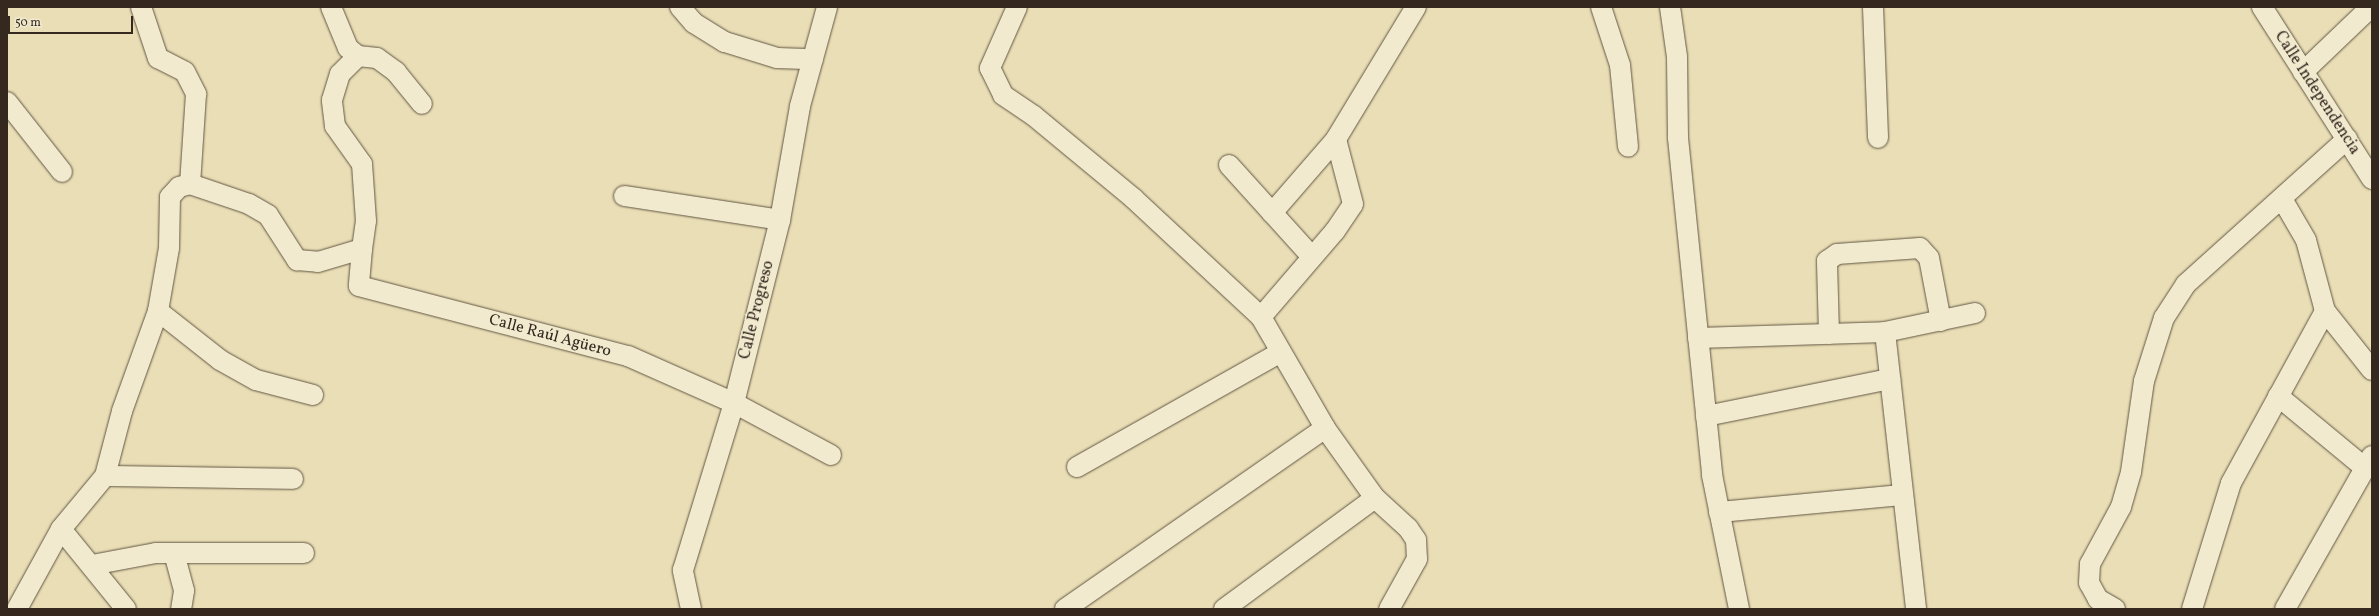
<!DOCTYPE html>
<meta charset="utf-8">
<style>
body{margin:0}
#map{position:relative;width:2379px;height:616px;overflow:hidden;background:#e9deb5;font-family:Vollkorn,serif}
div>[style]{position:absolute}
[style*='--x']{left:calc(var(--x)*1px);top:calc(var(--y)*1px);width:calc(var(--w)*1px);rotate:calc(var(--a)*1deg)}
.roads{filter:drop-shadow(0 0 1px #625644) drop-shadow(0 0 1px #625644)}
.street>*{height:20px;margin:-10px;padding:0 10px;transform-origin:10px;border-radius:10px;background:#f1eacf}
span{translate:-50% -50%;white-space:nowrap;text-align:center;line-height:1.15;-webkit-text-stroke:3px #f1eacf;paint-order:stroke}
.street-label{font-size:16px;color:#35281f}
.frame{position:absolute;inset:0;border:8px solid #35281f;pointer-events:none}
.scale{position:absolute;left:8px;top:16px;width:125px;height:18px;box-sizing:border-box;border:2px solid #35281f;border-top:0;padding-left:5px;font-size:12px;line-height:14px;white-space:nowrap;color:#35281f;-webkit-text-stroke:3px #f1eacf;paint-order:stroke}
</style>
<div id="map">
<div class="roads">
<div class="street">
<i style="--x:141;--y:7;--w:54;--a:71.6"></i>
<i style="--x:158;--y:58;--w:30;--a:27"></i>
<i style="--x:185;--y:72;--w:25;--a:63"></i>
<i style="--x:196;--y:94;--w:90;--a:93.8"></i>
<i style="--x:331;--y:7;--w:44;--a:67.5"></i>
<i style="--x:348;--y:48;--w:13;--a:39"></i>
<i style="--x:358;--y:56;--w:19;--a:6"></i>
<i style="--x:377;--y:58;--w:24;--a:36"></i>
<i style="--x:396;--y:72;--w:41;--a:50.9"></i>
<i style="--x:680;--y:7;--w:21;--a:49"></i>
<i style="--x:694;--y:23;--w:36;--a:32"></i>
<i style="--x:725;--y:42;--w:54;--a:17.1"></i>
<i style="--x:777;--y:58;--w:36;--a:2"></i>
<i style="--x:1017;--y:7;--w:67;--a:113.9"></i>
<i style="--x:990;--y:68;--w:30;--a:64"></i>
<i style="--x:1003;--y:95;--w:37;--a:34"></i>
<i style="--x:1034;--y:116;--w:129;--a:39.6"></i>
<i style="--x:1133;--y:198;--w:175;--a:42.9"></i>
<i style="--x:1261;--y:317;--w:128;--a:60"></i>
<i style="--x:1325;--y:428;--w:86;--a:54.5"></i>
<i style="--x:1375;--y:498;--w:45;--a:42.3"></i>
<i style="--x:1408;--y:528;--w:14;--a:56"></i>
<i style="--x:1416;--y:540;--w:19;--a:87"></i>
<i style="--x:1417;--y:559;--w:57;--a:119.2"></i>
<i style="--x:1601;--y:7;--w:61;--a:71.9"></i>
<i style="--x:1620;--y:65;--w:82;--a:84.4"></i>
<i style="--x:1670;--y:7;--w:50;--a:82"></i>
<i style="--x:1677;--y:57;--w:81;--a:89.3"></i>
<i style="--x:1678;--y:138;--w:339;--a:84.2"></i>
<i style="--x:1712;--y:475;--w:137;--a:78.6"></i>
<i style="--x:1873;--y:7;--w:131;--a:87.8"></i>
<i style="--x:2262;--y:7;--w:204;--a:57.4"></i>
<i style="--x:2303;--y:72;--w:94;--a:-43.7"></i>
<i style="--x:7;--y:102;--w:89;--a:51.8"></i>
<i style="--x:1229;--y:165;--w:124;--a:47.9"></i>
<i style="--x:624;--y:196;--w:158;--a:8.7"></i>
<i style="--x:1272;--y:213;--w:98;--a:-49.1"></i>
<i style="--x:362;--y:249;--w:37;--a:95"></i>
<i style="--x:359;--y:286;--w:278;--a:14.6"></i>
<i style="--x:628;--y:356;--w:116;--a:23.9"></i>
<i style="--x:734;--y:403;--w:110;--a:28.2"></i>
<i style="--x:158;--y:311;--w:79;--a:38.3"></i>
<i style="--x:220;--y:360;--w:41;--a:29.1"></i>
<i style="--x:256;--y:380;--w:59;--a:14.7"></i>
<i style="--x:2325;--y:311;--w:75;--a:51.5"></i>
<i style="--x:1261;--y:317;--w:113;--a:-49.3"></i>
<i style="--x:1335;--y:231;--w:32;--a:-56"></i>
<i style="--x:1353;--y:204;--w:67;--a:-104.7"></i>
<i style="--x:1336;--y:139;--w:154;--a:-58.8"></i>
<i style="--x:1885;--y:332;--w:279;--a:83.6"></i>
<i style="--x:1829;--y:334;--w:73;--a:-91.6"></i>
<i style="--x:1827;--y:261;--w:12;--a:-35"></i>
<i style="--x:1837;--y:254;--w:83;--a:-4.1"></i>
<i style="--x:1920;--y:248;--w:13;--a:48"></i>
<i style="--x:1929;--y:258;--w:64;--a:79.2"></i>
<i style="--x:1698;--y:338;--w:187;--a:-1.8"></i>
<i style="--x:1885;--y:332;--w:92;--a:-11.9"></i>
<i style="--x:2278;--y:396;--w:113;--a:39.6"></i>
<i style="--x:1706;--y:416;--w:188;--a:-11.4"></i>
<i style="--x:1077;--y:467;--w:234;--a:-29.4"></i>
<i style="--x:105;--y:476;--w:188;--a:0.9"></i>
<i style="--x:1719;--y:512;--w:184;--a:-5.3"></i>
<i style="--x:61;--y:529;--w:103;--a:50.9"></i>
<i style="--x:174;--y:553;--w:39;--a:75"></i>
<i style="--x:184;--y:591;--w:18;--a:99"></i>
<i style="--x:92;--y:565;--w:65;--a:-10.6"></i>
<i style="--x:156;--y:553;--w:148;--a:0"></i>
<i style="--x:17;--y:609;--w:91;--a:-61.2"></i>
<i style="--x:61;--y:529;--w:69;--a:-50.3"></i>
<i style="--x:105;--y:476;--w:67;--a:-75.3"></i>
<i style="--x:122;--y:411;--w:106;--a:-70.2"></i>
<i style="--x:158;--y:311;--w:64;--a:-80.1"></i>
<i style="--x:169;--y:248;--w:51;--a:-88.9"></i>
<i style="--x:170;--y:197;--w:13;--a:-48"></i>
<i style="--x:179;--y:187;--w:11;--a:-15"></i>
<i style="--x:190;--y:184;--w:62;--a:18.7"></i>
<i style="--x:249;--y:204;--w:22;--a:30"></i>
<i style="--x:268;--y:215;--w:54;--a:57.2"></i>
<i style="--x:297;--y:260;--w:21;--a:5"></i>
<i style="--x:318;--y:262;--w:46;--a:-16.5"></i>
<i style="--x:362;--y:249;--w:28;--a:-82"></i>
<i style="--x:366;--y:221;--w:57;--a:-94"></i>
<i style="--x:362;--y:164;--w:47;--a:-125.4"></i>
<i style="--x:335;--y:126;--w:26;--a:-97"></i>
<i style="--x:332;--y:100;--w:27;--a:-73"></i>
<i style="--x:340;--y:74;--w:25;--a:-45"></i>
<i style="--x:691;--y:609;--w:40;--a:-102"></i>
<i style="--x:683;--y:570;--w:175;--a:-73"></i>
<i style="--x:734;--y:403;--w:189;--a:-75.9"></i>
<i style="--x:780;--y:220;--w:116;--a:-80"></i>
<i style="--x:800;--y:106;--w:103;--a:-74.7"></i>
<i style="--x:1065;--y:609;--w:317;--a:-34.8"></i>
<i style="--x:1224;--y:609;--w:187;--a:-36.3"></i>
<i style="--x:2115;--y:609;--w:20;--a:-150"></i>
<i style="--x:2098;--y:599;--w:18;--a:-119"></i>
<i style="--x:2089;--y:583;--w:19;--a:-87"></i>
<i style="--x:2090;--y:564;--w:65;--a:-61.5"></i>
<i style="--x:2121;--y:507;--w:36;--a:-74"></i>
<i style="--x:2131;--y:472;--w:92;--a:-81.9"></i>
<i style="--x:2144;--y:381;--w:66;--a:-72.4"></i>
<i style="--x:2164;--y:318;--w:40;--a:-57.1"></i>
<i style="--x:2186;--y:284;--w:217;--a:-42"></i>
<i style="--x:2192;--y:609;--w:132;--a:-72.8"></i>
<i style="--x:2231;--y:483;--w:196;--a:-61.3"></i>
<i style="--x:2325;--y:311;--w:73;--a:-105"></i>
<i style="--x:2306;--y:240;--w:48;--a:-120.3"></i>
<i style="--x:2285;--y:609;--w:176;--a:-60.4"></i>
</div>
</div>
<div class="street-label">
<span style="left:2317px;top:93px;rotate:57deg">Calle Independencia</span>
<span style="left:757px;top:310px;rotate:-76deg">Calle Progreso</span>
<span style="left:550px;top:336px;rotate:15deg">Calle Raúl Agüero</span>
</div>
<div class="frame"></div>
<div class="scale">50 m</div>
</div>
